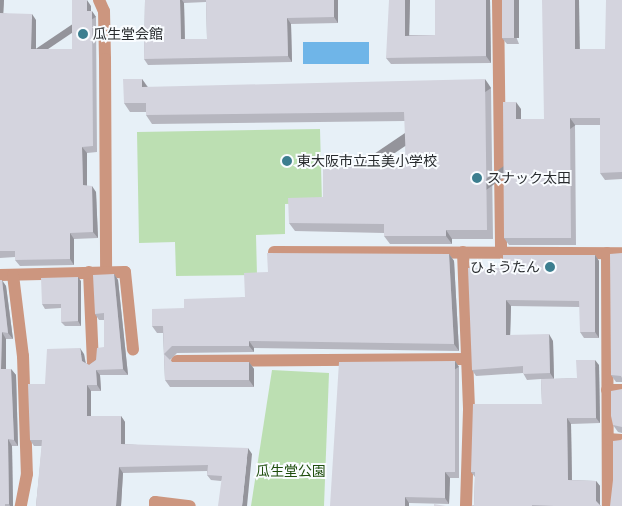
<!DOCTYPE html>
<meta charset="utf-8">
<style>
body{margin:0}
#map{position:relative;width:622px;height:506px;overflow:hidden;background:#e7f0f7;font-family:Ubuntu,"Noto Sans JP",sans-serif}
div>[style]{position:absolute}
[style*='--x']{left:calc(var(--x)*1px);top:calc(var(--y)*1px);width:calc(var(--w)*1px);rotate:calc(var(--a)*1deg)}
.green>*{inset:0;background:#bcdfb2}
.water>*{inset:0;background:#6fb5e8;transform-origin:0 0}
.minor>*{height:12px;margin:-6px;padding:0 6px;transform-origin:6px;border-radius:6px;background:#cc967f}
.wall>*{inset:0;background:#b6b6bf}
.shaded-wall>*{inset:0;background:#94949b;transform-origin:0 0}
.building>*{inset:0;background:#d4d4de;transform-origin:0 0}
.dots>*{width:14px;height:14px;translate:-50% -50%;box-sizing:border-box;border:2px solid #f9fcff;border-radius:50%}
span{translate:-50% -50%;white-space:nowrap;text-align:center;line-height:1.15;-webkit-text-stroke:4px #f9fcff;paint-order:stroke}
.poi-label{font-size:14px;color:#272a2d}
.left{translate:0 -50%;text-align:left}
.right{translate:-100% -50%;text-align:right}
.park-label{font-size:14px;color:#1e4d0d}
</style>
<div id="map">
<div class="green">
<i style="clip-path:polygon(320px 129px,322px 203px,285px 204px,285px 234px,256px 235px,257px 275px,176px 276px,175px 242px,139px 243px,137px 132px)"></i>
<i style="clip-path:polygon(272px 370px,329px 373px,324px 506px,251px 506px)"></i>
</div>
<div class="water">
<i style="left:369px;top:42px;width:22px;height:66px;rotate:90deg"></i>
</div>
<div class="minor">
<i style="--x:99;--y:0;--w:12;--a:66"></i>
<i style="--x:104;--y:11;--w:48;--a:88.8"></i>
<i style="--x:105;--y:59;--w:212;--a:89.7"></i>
<i style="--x:498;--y:0;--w:252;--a:89.3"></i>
<i style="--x:274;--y:252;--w:348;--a:0.2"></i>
<i style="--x:463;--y:252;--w:158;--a:87.8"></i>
<i style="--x:469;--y:410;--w:96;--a:91.8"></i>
<i style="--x:607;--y:253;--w:253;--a:89.8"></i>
<i style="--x:89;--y:272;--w:91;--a:87.5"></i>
<i style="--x:0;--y:275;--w:125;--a:-1.4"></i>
<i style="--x:125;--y:272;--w:78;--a:84.1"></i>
<i style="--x:13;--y:275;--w:82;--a:83"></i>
<i style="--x:23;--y:356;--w:118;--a:88.1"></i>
<i style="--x:27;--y:474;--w:33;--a:101"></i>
<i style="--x:177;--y:361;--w:290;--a:-0.4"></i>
<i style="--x:607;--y:390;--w:15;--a:0"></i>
<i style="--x:608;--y:439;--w:14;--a:4"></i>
<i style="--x:155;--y:506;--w:4;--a:-90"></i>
<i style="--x:155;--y:502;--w:35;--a:7"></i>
</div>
<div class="wall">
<i style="clip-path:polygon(0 0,4px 0,3px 13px,36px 20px,36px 49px,72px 49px,91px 6px,91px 11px,96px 17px,97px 152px,87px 153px,87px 186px,96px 192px,98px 238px,74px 239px,74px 265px,20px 266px,15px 260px,15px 257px,0 258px)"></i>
<i style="clip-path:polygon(evenodd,145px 0,338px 0,338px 23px,291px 24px,292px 62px,148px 65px,144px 59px,145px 0,206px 2px,207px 39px,185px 39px,184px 3px,206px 2px)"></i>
<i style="clip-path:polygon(410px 0,409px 35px,435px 35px,490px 0,491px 63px,391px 64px,386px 58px)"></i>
<i style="clip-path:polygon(502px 0,519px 44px,507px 44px,502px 38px)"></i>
<i style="clip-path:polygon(622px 0,622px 179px,605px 180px,600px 173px,600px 125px,575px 125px,576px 245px,509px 245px,504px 238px,521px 109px,521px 119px,544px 119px,580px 49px,605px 49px)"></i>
<i style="clip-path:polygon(142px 79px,148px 87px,491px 88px,493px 239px,452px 239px,452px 244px,390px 244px,384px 236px,384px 233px,295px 231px,289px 223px,323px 197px,406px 164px,405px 121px,152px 124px,146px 115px,146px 112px,130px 112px,124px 103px)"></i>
<i style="clip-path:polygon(622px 253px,622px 382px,616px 382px,611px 375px)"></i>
<i style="clip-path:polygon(449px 254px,454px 261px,459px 351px,254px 348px,254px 352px,177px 353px,170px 360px,172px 362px,249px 362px,254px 369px,254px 387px,170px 387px,165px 380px,163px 333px,157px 333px,152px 326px,184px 308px,245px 297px,268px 272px)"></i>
<i style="clip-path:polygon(595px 255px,599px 261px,599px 338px,584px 338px,580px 332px,580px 307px,511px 306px,510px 335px,553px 341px,554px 379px,577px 378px,599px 365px,600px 423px,571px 424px,572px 480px,596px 481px,600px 486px,600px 505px,601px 506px,471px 506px,474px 505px,475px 477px,471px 472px,542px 404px,541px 379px,527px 380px,523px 373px,476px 376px,472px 370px,503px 268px)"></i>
<i style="clip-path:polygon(114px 274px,118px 280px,128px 375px,100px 375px,101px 391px,91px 391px,91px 416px,121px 416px,125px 422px,125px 444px,252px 454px,221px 481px,211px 480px,207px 475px,207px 471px,123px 473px,121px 506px,36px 506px,42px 446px,34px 446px,30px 440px,45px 384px,84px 354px,86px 363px,89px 365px,96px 360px,104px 347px,104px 320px,99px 320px,95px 314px)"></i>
<i style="clip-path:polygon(0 280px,6px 286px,13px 339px,6px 339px,6px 369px,11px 369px,16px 375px,18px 446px,12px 446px,13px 506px,0 506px)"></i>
<i style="clip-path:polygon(81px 281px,81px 326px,65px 326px,61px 322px,61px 308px,45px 309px,42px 304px)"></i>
<i style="clip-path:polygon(455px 361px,459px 367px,459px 478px,450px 478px,449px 504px,409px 503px,409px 506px,330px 506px)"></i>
<i style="clip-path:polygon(622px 389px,622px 433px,618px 432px,613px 425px)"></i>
</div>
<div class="shaded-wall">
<i style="clip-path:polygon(0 0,4px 0,3px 19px,0 16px)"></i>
<i style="clip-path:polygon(87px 0,91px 6px,91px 17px,87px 11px)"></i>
<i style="clip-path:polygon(180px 0,182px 0,184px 3px,185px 46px,181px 39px)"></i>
<i style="clip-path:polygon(334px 0,338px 0,338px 23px,334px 17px)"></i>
<i style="clip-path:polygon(405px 0,410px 0,409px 42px,405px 36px)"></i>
<i style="clip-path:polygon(486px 0,490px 0,491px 63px,486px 56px)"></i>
<i style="left:514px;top:0;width:5px;height:38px"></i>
<i style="clip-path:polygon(575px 0,579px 0,580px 56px,575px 49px)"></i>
<i style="left:92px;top:11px;width:7px;height:135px;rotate:56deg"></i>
<i style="clip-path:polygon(32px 14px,36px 20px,36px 55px,31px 49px)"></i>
<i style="clip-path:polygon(287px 18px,291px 24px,292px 62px,288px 56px)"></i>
<i style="clip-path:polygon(142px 79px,148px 88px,142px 87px)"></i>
<i style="left:485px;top:79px;width:11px;height:151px;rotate:56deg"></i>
<i style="clip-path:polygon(516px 102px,521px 109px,521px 126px,516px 119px)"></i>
<i style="left:570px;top:118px;width:9px;height:120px;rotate:54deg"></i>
<i style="clip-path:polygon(82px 147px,87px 153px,87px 192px,83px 185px)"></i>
<i style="clip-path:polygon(92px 186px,96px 192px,98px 238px,93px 232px)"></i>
<i style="clip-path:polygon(446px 230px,452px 239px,452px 244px,446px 236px)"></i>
<i style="clip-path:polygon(70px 233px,74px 239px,74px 265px,70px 259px)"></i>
<i style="clip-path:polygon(449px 254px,454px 261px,459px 351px,454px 344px)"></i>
<i style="clip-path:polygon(595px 255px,599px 261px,599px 338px,595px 332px)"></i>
<i style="clip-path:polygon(114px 274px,118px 280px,128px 375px,123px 369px)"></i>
<i style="clip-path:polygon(78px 277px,81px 281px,81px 326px,78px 321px)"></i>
<i style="clip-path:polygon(2px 280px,6px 286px,13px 339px,8px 333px)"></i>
<i style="clip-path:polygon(506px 300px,511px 306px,510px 341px,506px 335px)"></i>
<i style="clip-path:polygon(2px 332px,6px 339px,6px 375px,1px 369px)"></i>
<i style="clip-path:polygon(549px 334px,553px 341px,554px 379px,550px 373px)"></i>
<i style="clip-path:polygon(249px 341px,254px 348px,254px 352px,249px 346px)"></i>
<i style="clip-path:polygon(80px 348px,84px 354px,86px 367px,82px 361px)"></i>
<i style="clip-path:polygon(595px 360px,599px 365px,600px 423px,596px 418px)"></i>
<i style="left:455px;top:361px;width:7px;height:111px;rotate:56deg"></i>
<i style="clip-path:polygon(249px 362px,254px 369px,254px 387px,249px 380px)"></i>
<i style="clip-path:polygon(11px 369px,16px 375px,18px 446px,14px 440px)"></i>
<i style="clip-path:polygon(96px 370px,100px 375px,101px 391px,97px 385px)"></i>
<i style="clip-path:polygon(87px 385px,91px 391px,91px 421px,87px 416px)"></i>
<i style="clip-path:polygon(121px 416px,125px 422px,125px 450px,121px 444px)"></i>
<i style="clip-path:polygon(567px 418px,571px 424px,572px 485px,568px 480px)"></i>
<i style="clip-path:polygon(8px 439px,12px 446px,13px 506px,10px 506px,9px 504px)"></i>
<i style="clip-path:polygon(248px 448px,252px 454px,247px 506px,242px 506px)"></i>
<i style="clip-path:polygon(119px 467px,123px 473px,121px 506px,116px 506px)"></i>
<i style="clip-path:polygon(445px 472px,450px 478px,449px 504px,445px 498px)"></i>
<i style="clip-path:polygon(596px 481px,600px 486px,600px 506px,596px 501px)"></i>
<i style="clip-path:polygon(405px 497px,409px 503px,409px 506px,405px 506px)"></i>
</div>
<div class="building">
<i style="clip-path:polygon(72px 0,87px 0,87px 11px,92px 11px,93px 146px,82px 147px,83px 185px,92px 186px,93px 232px,70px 233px,70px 259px,15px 260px,15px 251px,0 251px,0 13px,32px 14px,31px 49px,72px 49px)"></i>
<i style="clip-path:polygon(145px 0,180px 0,181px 39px,207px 39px,206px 0,334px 0,334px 17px,287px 18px,288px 56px,144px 59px)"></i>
<i style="clip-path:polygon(389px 0,405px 0,405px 36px,435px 35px,435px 0,486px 0,486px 56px,386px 58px)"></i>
<i style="left:502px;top:0;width:12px;height:38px"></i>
<i style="clip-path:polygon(542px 0,575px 0,575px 49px,605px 49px,606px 0,622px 0,622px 172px,600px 173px,600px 118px,570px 118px,571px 238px,504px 238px,503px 102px,516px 102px,516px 119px,544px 119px)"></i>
<i style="clip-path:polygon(123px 79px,142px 79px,142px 87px,485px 79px,487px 230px,446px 230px,446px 236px,384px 236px,384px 224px,289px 223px,288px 198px,323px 197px,323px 165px,406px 164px,404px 112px,146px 115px,146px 103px,124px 103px)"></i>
<i style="clip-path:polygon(267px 253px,449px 254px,454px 344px,249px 341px,249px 346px,172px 346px,164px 354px,172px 362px,249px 362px,249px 380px,165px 380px,163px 326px,152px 326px,152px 309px,184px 308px,184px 299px,245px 297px,244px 273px,268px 272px)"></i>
<i style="clip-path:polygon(622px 253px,622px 378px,621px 376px,611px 375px,610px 254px)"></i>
<i style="clip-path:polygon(503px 255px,595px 255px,595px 332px,580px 332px,579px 301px,506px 300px,506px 335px,549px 334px,550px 373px,523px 374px,523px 366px,472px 370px,468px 268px,503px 268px)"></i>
<i style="clip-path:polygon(114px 274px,123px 369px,96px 370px,97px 385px,87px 385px,87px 416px,121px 416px,121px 444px,248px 448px,242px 506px,218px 506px,222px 476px,207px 475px,208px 465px,119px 467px,116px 506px,36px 506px,42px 440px,30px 440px,28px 384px,45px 384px,47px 349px,80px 348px,82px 361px,89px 365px,96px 360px,97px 348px,104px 347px,104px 313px,95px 314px,93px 275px)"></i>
<i style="clip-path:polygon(78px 277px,78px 321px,61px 322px,61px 304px,42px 304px,41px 278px)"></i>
<i style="clip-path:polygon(0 280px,2px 280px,8px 333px,2px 332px,1px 369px,11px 369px,14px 440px,8px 439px,9px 504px,5px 504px,5px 506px,0 506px)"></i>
<i style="clip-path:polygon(576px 360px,595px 360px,596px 418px,567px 418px,568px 480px,596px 481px,596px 501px,601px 506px,554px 506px,532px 505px,532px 506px,471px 506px,474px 505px,475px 472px,471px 472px,473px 404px,542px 404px,541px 379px,577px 378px)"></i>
<i style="clip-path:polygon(455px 361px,455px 472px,445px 472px,445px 498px,405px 497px,405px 506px,330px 506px,339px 362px)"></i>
<i style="clip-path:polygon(622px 389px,622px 427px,613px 425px,611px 416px,611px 391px)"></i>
<i style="clip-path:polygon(622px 439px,622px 506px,610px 506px,613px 480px,613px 441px,621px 440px)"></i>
<i style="clip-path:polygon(434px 504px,446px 506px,434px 506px)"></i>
</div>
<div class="dots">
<i style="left:83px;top:34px;background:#3c7e8f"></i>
<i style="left:287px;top:161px;background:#3c7e8f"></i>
<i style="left:477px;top:178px;background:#3c7e8f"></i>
<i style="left:550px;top:267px;background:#3c7e8f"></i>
</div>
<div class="poi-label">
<span class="left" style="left:93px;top:34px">瓜生堂会館</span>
<span class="left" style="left:297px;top:161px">東大阪市立玉美小学校</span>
<span class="left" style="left:487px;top:178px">スナック太田</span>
<span class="right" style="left:540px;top:267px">ひょうたん</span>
</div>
<div class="park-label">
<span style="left:291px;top:471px">瓜生堂公園</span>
</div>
</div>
